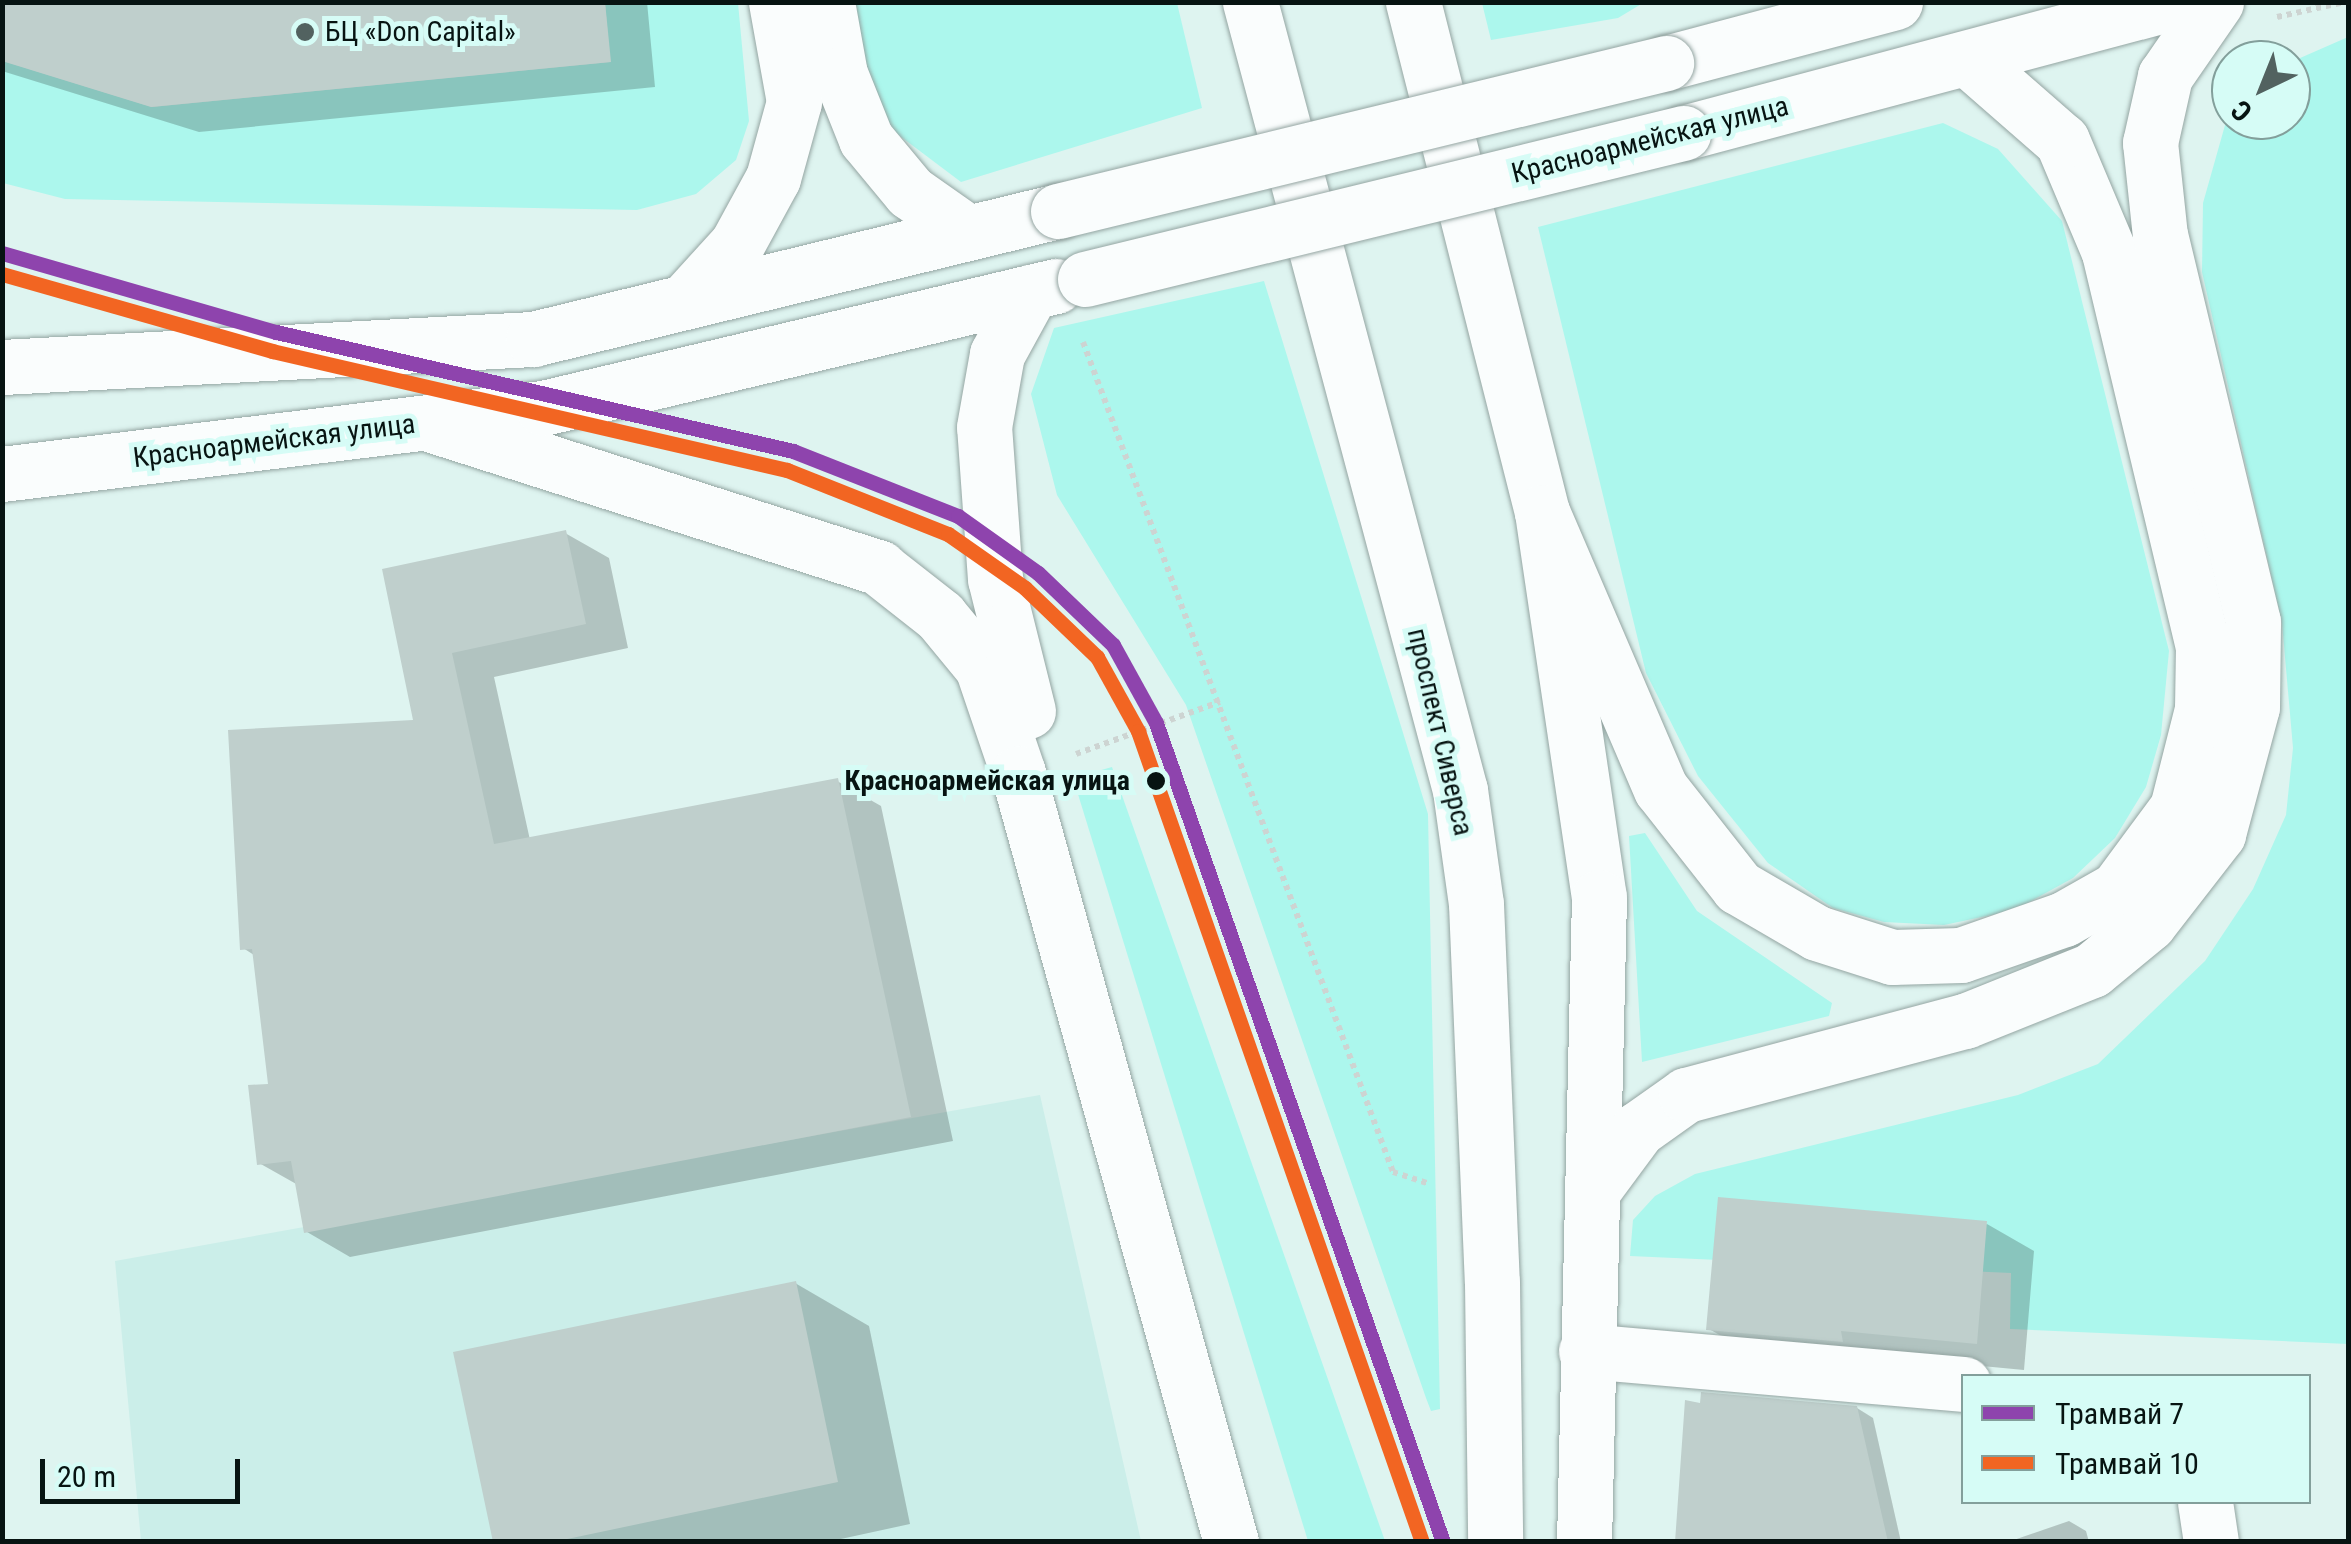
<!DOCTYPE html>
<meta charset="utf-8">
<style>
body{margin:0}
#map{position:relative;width:2351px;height:1544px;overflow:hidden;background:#def4f0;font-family:"Roboto Condensed",sans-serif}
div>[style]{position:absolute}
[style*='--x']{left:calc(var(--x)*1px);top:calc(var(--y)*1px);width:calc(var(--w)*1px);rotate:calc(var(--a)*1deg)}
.built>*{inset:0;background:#cbeee9}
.green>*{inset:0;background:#acf7ed}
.shadow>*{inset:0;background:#0003}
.building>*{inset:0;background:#bfcfcc}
.path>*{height:6px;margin-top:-3px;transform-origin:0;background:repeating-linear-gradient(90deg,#cdd4d2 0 5px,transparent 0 10px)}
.roads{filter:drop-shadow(0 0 2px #94a5a2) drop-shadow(0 0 2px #94a5a2)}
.minor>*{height:55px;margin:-27.5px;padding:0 27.5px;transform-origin:27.5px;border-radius:27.5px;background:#fafdfd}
.major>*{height:55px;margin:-27.5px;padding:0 27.5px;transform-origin:27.5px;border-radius:27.5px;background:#fafdfd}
.bridges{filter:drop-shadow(0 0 2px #94a5a2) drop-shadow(0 0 2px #94a5a2)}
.major-bridge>*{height:55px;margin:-27.5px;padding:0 27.5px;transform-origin:27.5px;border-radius:27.5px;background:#fafdfd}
.tram-1>*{height:15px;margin:-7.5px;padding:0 7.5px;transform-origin:7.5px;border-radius:7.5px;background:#8e44ad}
.tram-2>*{height:15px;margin:-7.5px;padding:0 7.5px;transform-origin:7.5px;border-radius:7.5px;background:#f26522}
.dots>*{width:28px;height:28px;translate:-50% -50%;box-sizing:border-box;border:5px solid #d6fcf6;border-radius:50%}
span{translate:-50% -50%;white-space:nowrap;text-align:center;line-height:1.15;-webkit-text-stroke:10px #d6fcf6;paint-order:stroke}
.poi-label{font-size:28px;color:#071412}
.left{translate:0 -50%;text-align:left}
.street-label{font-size:28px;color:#071412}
.stop-label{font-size:28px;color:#071412;font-weight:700}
.right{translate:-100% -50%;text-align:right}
.frame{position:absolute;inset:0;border:5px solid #071412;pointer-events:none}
.legend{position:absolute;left:1961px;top:1374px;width:350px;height:130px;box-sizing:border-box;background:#d6fcf6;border:2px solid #839f9b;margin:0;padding:12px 18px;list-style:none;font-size:30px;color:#071412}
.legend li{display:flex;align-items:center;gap:20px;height:50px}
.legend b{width:50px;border:2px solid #839f9b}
.north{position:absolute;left:2211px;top:40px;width:100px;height:100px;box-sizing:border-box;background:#d6fcf6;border:2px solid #839f9b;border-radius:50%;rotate:223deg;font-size:28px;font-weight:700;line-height:40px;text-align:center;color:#071412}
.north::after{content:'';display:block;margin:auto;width:35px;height:45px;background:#526260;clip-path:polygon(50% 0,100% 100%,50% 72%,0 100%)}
.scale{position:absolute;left:40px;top:1459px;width:200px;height:45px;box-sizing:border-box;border:5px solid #071412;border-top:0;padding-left:12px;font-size:30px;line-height:35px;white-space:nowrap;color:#071412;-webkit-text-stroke:8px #d6fcf6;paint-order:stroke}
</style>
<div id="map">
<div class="built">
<i style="clip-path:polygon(1040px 1095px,1141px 1541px,141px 1541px,115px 1261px)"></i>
</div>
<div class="green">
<i style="clip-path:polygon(605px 3px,738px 3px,749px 121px,736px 160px,696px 194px,637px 210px,65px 199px,3px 183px,3px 61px,152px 107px,610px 62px)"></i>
<i style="clip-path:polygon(852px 3px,1177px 3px,1202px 108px,961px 182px,884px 124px,869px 96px)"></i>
<i style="clip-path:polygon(1482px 3px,1482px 2px,1643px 3px,1618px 18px,1491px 40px)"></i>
<i style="clip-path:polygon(2348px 37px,2348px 1344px,2010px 1329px,2011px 1273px,1630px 1256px,1633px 1220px,1655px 1196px,1695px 1174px,2018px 1095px,2098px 1064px,2205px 961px,2253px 889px,2286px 815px,2293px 748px,2282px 623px,2202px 272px,2203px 203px,2231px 104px,2231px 120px,2291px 120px,2291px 62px)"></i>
<i style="clip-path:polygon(1943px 123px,1998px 149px,2062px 221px,2169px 651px,2161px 735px,2146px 787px,2115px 838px,2073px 878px,2015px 910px,1944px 925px,1884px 922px,1833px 908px,1768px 863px,1698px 776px,1646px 673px,1538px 227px)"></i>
<i style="clip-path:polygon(1264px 281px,1428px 814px,1440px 1409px,1431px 1411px,1426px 1398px,1186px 705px,1057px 495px,1031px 394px,1054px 328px)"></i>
<i style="clip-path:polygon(1112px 767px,1385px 1541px,1308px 1541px,1073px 778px)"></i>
<i style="clip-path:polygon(1645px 833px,1697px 911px,1832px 1003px,1829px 1016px,1642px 1062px,1629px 836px)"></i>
</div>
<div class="shadow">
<i style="clip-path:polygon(2px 2px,647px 2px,655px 87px,199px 132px,2px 71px)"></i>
<i style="clip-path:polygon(565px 533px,609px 558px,628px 648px,494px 677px,530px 840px,837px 781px,881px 806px,953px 1141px,350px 1257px,307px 1232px,298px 1185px,259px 1163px,271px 1086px,254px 955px,243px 948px,416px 722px,385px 571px)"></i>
<i style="clip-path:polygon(1987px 1224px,2034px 1251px,2024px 1370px,1887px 1357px,1757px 1356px,1709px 1329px)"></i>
<i style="clip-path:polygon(795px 1283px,869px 1326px,910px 1524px,827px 1542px,496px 1542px)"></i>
<i style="clip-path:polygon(1857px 1408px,1873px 1418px,1901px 1542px,1678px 1542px)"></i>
<i style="clip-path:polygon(2069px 1521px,2086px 1531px,2089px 1542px,2008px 1542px)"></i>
</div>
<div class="building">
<i style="clip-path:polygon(2px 2px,605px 2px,611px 62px,151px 107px,2px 61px)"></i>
<i style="clip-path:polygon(566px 530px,586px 624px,452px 653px,494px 844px,838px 778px,911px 1117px,304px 1233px,291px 1161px,257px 1165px,248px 1085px,268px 1084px,252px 949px,240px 950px,228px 730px,413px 720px,382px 569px)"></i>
<i style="clip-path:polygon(1718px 1197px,1987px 1221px,1977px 1344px,1841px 1331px,1843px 1342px,1706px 1330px)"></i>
<i style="clip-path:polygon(796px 1281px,838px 1482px,553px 1542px,493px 1542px,453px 1352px)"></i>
<i style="clip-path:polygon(1701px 1392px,1857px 1406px,1888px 1542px,1675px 1542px,1685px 1400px,1700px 1403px)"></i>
</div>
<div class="path">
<i style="--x:2277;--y:17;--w:69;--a:-12.6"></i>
<i style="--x:1083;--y:342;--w:886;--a:69.52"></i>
<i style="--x:1393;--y:1172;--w:36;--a:18"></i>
<i style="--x:1076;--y:754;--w:153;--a:-19.9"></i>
</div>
<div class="roads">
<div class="minor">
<i style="--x:1586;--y:1351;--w:379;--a:5"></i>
<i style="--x:2205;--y:1502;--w:40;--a:81.5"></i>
</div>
<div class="major">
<i style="--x:827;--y:2;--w:73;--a:79.8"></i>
<i style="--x:840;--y:74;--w:70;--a:68.2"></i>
<i style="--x:866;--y:139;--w:69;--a:50.3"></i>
<i style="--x:910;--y:192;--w:70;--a:35.1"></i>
<i style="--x:1250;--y:2;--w:816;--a:75.08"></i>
<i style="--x:1460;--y:790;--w:115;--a:82"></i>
<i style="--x:1476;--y:904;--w:378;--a:87.6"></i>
<i style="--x:1492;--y:1282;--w:260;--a:89.3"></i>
<i style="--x:1413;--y:2;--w:526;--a:75.81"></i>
<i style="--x:1542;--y:512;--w:389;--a:81.6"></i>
<i style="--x:1599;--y:897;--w:645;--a:91.33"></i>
<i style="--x:1666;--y:63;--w:237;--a:-14.9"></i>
<i style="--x:1683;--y:133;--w:509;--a:-14.91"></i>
<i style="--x:687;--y:299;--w:74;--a:-47.7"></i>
<i style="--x:737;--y:244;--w:75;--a:-61.4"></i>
<i style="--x:773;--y:178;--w:79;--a:-74.6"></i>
<i style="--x:794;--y:102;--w:102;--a:-100.2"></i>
<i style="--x:2;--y:367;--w:532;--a:-3.02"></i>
<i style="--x:533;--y:339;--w:540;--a:-13.7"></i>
<i style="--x:426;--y:423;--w:476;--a:17.7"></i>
<i style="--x:879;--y:568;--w:78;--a:38.2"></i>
<i style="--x:940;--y:616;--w:66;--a:50.5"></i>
<i style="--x:982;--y:667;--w:112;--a:71.2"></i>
<i style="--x:1018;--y:773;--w:798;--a:74.52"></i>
<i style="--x:2;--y:474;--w:545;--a:-6.96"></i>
<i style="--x:543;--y:408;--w:527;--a:-13.38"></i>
<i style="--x:1542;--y:512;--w:301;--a:66.8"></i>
<i style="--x:1661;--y:789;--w:125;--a:51.8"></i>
<i style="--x:1738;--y:887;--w:91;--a:30.2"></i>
<i style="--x:1817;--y:933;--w:79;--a:17.7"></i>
<i style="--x:1892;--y:957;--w:69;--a:-1.7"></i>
<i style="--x:1961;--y:955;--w:109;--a:-19.3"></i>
<i style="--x:2064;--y:919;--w:61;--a:-29.5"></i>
<i style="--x:2117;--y:889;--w:101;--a:-53.5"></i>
<i style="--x:2177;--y:808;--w:102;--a:-75.8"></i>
<i style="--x:2202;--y:709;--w:62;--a:-89.1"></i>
<i style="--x:2203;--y:647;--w:406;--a:-103.4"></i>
<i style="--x:2109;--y:252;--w:121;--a:-112.9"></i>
<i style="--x:2062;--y:141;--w:125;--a:-138.9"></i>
<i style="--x:1028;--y:711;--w:136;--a:-104"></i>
<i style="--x:995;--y:579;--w:152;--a:-94.1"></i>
<i style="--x:984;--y:427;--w:74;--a:-79.9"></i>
<i style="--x:997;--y:354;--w:71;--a:-61.3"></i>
<i style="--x:1593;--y:1190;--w:76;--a:-53.6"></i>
<i style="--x:1638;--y:1129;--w:59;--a:-35.3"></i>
<i style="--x:1686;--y:1095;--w:289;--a:-14.9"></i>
<i style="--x:1965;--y:1021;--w:137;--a:-21.9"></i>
<i style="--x:2092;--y:970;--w:74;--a:-39.5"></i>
<i style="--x:2149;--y:923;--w:113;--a:-52.2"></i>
<i style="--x:2218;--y:834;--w:131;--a:-75"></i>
<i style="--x:2252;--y:707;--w:85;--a:-89.3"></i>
<i style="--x:2253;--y:622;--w:397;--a:-103.5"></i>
<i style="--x:2160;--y:236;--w:94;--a:-96.1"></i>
<i style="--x:2150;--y:143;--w:69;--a:-77.4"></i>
<i style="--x:2165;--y:76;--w:90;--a:-55.4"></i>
</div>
</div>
<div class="bridges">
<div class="major-bridge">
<i style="--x:1058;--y:211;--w:626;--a:-13.68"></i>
<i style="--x:1085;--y:279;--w:616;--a:-13.72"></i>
</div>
</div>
<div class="tram-1">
<i style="--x:2;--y:253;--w:285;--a:16.1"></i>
<i style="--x:276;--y:332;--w:531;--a:12.96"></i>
<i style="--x:793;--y:451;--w:177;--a:21.5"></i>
<i style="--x:958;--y:516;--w:98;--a:35.5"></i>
<i style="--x:1038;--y:573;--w:104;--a:43.8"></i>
<i style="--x:1113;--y:645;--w:89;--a:61.1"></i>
<i style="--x:1156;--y:723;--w:868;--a:70.69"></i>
</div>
<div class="tram-2">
<i style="--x:2;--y:274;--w:281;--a:15.9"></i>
<i style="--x:272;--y:351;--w:529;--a:13.01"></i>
<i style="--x:787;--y:470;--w:173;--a:21.7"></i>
<i style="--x:948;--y:534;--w:94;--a:35"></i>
<i style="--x:1025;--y:588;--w:100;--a:43.8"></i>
<i style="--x:1097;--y:657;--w:85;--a:61"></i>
<i style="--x:1138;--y:731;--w:859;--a:70.7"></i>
</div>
<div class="dots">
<i style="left:305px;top:32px;background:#526260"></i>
<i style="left:1156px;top:781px;background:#071412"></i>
</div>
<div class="poi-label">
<span class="left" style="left:325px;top:32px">БЦ «Don Capital»</span>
</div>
<div class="street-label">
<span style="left:1650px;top:140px;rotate:-14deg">Красноармейская улица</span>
<span style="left:274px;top:441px;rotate:-7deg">Красноармейская улица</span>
<span style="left:1440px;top:732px;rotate:77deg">проспект Сиверса</span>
</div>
<div class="stop-label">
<span class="right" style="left:1130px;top:781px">Красноармейская улица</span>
</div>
<div class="frame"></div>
<ul class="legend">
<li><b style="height:12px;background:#8e44ad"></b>Трамвай 7</li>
<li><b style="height:12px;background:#f26522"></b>Трамвай 10</li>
</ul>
<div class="north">С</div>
<div class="scale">20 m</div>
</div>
